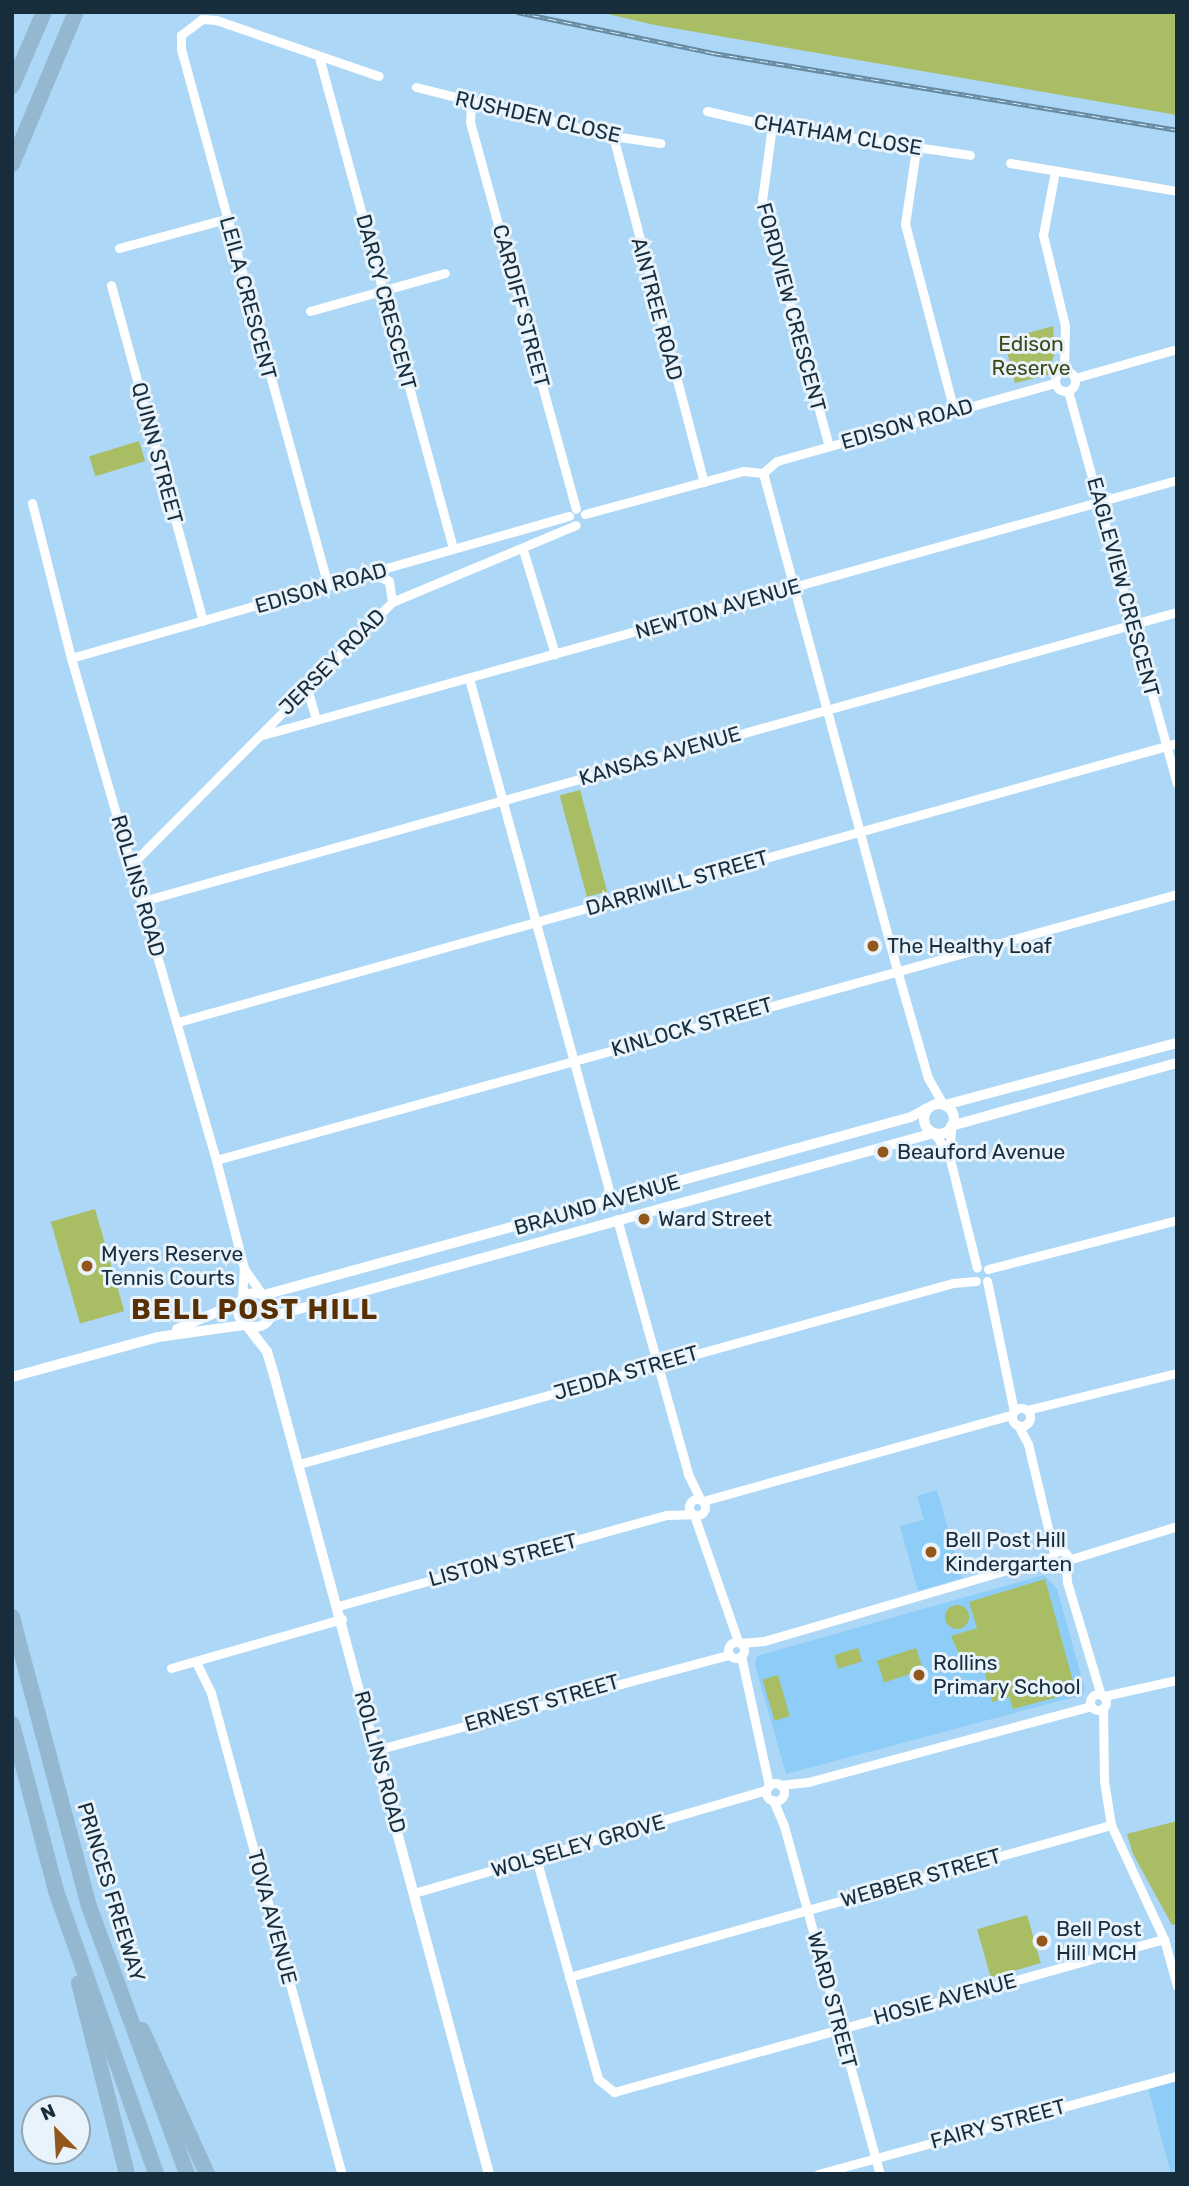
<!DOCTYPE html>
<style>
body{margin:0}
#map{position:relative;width:1189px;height:2186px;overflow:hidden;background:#acd7f6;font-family:Rubik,sans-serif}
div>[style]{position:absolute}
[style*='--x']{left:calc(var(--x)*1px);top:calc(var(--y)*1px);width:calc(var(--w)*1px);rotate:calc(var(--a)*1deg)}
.built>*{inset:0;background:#8fcdf9}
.green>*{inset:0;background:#a9bd64;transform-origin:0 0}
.round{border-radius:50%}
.minor>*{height:9px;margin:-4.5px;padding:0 4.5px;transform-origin:4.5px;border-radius:4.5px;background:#fff}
.minor>.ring{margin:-4.5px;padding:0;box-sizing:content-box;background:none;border:9px solid #fff;border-radius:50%}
.tertiary>*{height:10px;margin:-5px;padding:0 5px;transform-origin:5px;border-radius:5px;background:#fff}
.tertiary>.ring{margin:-5px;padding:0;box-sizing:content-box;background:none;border:10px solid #fff;border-radius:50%}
.motorway>*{height:16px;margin:-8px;padding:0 8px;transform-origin:8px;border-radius:8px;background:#95b8d1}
.rail>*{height:5px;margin-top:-2.5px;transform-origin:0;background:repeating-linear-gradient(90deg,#e9f3fb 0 8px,#6789a0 0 16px);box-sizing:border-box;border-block:2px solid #6789a0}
.dots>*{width:19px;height:19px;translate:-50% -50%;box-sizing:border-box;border:4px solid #e9f3fb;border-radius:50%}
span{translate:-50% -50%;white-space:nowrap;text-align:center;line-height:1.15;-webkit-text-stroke:6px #e9f3fb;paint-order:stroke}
.street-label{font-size:21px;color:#172d3c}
.park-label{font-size:21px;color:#3e4815}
.poi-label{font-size:21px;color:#172d3c}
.left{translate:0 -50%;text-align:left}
.district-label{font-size:28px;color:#593004;font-weight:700;letter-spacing:2px}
.frame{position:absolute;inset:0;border:14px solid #172d3c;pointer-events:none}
.north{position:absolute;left:21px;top:2095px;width:70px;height:70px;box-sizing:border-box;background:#e9f3fb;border:2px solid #95a4af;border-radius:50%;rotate:336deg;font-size:19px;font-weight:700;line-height:28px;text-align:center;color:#172d3c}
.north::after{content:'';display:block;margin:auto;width:24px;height:32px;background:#94571b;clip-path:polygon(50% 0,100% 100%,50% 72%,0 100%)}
</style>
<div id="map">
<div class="built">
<i style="clip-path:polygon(937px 1490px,962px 1578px,918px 1591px,900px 1526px,924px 1520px,917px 1496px)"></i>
<i style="clip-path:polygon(1044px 1575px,1057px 1589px,1085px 1689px,1082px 1695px,786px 1774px,755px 1665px,757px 1656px)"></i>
<i style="clip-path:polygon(1177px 2080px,1177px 2174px,1171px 2174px,1148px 2088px)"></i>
</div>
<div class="green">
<i style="clip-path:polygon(599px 12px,1177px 12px,1177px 115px,655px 25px)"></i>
<i style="clip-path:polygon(1053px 326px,1055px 351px,1048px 375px,1015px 383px,1004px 340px)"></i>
<i style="left:139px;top:441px;width:21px;height:52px;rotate:73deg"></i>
<i style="left:580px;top:790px;width:105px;height:21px;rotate:75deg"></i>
<i style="left:95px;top:1209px;width:106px;height:46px;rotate:74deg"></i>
<i style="clip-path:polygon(1045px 1579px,1076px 1692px,1013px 1709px,1009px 1697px,992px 1702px,985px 1673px,959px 1654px,951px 1636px,977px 1628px,969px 1602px)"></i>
<i class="round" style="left:945px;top:1605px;width:24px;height:24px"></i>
<i style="left:858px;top:1648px;width:14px;height:25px;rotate:73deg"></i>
<i style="left:916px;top:1648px;width:23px;height:41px;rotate:72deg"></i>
<i style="left:778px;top:1675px;width:43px;height:16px;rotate:74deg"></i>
<i style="clip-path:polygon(1177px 1821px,1177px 1924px,1172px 1925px,1133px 1854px,1127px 1834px)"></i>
<i style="left:1027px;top:1915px;width:50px;height:52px;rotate:74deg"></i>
</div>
<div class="minor">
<i style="--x:319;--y:57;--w:509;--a:74.74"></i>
<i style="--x:416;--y:87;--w:203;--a:14"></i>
<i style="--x:613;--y:136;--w:48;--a:8.5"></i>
<i style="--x:471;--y:103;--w:19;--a:93"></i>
<i style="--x:470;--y:122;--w:401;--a:74.7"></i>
<i style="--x:707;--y:111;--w:67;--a:13"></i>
<i style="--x:772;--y:126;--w:200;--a:8.3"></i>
<i style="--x:772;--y:126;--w:75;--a:97.7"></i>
<i style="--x:762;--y:200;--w:255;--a:74.8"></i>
<i style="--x:613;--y:136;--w:358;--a:75.3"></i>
<i style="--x:916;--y:149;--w:76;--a:98.3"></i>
<i style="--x:905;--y:224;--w:193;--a:75.3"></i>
<i style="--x:1010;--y:163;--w:169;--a:9.5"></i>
<i style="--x:1055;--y:171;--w:65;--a:100.6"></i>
<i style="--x:1043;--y:235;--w:94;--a:76.4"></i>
<i style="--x:1065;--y:326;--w:45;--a:91.3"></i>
<i style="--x:119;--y:248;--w:111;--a:-15.2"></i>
<i style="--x:111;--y:285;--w:348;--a:74.7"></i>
<i style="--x:310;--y:311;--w:140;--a:-15.7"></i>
<i class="ring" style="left:1055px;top:371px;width:11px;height:11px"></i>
<i style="--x:1075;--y:378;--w:106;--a:-15.9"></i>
<i style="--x:1068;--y:391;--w:407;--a:74.5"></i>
<i style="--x:763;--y:473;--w:18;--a:-41"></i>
<i style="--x:777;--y:461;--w:289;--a:-15.7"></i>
<i style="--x:32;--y:503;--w:160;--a:75.9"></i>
<i style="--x:71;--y:658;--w:523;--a:73.89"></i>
<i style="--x:216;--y:1160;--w:112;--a:75.5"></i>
<i style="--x:244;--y:1268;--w:31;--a:94"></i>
<i style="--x:585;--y:514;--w:164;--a:-15.2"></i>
<i style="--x:743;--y:471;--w:20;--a:6"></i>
<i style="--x:763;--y:473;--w:515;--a:74.91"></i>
<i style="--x:897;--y:970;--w:112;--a:74"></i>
<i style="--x:928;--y:1078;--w:30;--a:60"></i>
<i style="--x:523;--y:550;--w:109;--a:72.9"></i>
<i style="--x:372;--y:574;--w:18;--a:22"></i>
<i style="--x:389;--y:581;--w:21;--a:82"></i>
<i style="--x:328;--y:586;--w:557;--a:-105.31"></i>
<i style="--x:181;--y:49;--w:14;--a:-90"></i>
<i style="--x:181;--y:35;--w:26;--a:-37"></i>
<i style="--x:202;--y:19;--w:14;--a:4"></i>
<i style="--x:216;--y:20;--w:172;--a:19"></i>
<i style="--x:71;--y:658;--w:518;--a:-15.92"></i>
<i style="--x:469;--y:678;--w:542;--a:74.71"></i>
<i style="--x:307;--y:688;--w:33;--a:74"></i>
<i style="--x:259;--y:736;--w:953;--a:-15.58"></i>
<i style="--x:132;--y:864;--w:369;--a:-45.2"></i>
<i style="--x:392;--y:602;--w:199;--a:-22.7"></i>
<i style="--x:143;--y:901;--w:1074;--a:-15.62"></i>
<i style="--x:178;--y:1022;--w:1037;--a:-15.6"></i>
<i style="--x:951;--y:1129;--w:26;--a:94"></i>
<i style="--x:949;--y:1155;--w:116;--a:76.1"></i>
<i style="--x:935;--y:1134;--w:23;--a:56"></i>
<i style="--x:216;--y:1160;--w:997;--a:-15.47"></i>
<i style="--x:617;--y:1219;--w:265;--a:74.4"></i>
<i style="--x:688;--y:1474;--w:28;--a:64"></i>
<i style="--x:988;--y:1269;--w:195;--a:-14.5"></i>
<i style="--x:245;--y:1270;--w:29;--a:55"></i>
<i style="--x:987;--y:1281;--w:133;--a:78.3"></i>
<i class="ring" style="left:1012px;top:1408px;width:9px;height:9px"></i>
<i style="--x:1027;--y:1410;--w:154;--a:-13.9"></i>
<i style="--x:1018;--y:1425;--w:21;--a:62"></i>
<i style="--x:1028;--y:1444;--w:112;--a:76.6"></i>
<i style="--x:299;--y:1464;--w:679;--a:-15.47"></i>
<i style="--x:953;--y:1283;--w:23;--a:-5"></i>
<i class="ring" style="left:689px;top:1499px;width:7px;height:7px"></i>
<i style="--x:703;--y:1501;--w:321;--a:-15.6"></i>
<i style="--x:694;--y:1515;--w:133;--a:70.8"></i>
<i class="ring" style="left:1052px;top:1551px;width:7px;height:7px"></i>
<i style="--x:1068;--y:1560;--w:114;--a:-17.3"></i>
<i style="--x:1066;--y:1565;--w:17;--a:87"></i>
<i style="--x:1067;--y:1582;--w:118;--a:73.3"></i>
<i style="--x:338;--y:1606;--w:341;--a:-15.5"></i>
<i style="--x:667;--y:1515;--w:24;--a:-2"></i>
<i class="ring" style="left:728px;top:1642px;width:7px;height:7px"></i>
<i style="--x:741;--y:1643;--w:23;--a:-5"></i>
<i style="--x:764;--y:1641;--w:300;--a:-16.3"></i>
<i style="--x:741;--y:1656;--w:133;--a:77.8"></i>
<i style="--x:196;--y:1662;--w:34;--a:64"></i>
<i style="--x:211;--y:1693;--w:499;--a:74.8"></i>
<i style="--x:171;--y:1668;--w:178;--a:-16"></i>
<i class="ring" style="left:1090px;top:1694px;width:7px;height:7px"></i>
<i style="--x:1104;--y:1696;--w:75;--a:-12.4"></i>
<i style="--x:1103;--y:1708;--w:73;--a:89.2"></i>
<i style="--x:1104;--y:1781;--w:45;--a:81"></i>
<i style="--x:1111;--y:1825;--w:126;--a:65.1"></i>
<i style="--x:1164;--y:1939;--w:49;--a:74.5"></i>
<i style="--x:376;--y:1750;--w:366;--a:-15.1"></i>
<i class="ring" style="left:766px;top:1783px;width:9px;height:9px"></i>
<i style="--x:780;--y:1785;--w:28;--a:-6"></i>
<i style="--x:808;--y:1782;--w:293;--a:-15"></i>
<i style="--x:773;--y:1800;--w:28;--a:67"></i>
<i style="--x:784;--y:1826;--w:361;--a:74.6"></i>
<i style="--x:536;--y:1858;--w:230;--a:74.3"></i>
<i style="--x:598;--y:2079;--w:21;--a:39"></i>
<i style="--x:614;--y:2092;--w:571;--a:-15.55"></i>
<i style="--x:414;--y:1893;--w:367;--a:-16.3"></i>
<i style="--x:569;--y:1977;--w:563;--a:-15.67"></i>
<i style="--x:818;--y:2174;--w:372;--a:-15.3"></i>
</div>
<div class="tertiary">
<i class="ring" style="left:924px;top:1104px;width:20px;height:20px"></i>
<i style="--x:945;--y:1105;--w:240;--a:-15"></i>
<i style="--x:951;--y:1126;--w:235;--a:-15.6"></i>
<i class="ring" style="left:238px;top:1293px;width:24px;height:24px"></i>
<i style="--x:264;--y:1295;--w:671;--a:-15.38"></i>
<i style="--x:911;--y:1117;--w:18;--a:-29"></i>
<i style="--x:270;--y:1317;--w:689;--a:-15.49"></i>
<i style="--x:247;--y:1326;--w:33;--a:52"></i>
<i style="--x:267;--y:1352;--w:24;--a:73"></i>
<i style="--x:274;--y:1375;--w:827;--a:74.94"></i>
<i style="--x:177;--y:1329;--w:69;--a:-23.2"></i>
<i style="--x:12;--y:1377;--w:151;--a:-15.3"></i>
<i style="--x:158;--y:1337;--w:88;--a:-7.9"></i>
</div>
<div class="motorway">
<i style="--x:12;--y:86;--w:81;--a:-66.6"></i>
<i style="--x:12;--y:164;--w:165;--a:-67.2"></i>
<i style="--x:12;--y:1617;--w:299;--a:75.1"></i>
<i style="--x:89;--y:1906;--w:285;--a:69.9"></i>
<i style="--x:12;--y:1724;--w:173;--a:75.2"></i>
<i style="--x:56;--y:1891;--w:300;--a:70.5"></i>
<i style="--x:79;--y:1983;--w:197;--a:75.9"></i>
<i style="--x:142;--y:2030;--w:158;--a:65.7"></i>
</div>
<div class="rail">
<i style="--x:517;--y:12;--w:200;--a:11.8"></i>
<i style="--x:713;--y:53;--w:470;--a:9.4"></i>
</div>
<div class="dots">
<i style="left:873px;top:946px;background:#94571b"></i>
<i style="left:883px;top:1152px;background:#94571b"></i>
<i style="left:644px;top:1219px;background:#94571b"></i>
<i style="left:87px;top:1266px;background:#94571b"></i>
<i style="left:931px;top:1552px;background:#94571b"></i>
<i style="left:919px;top:1675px;background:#94571b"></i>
<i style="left:1042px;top:1941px;background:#94571b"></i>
</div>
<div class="street-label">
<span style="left:538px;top:117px;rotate:13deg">RUSHDEN CLOSE</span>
<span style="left:838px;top:135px;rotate:9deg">CHATHAM CLOSE</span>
<span style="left:248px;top:298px;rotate:75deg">LEILA CRESCENT</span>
<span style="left:386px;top:302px;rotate:75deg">DARCY CRESCENT</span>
<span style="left:521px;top:306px;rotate:75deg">CARDIFF STREET</span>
<span style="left:791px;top:307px;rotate:75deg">FORDVIEW CRESCENT</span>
<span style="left:657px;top:309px;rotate:75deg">AINTREE ROAD</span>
<span style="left:907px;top:424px;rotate:-16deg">EDISON ROAD</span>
<span style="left:157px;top:453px;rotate:75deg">QUINN STREET</span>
<span style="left:1123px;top:587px;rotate:75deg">EAGLEVIEW CRESCENT</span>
<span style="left:321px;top:588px;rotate:-16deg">EDISON ROAD</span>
<span style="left:718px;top:609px;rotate:-16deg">NEWTON AVENUE</span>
<span style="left:332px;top:662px;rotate:-45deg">JERSEY ROAD</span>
<span style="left:660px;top:756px;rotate:-16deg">KANSAS AVENUE</span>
<span style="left:677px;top:883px;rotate:-16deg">DARRIWILL STREET</span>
<span style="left:138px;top:886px;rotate:74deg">ROLLINS ROAD</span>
<span style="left:692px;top:1027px;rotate:-16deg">KINLOCK STREET</span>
<span style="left:597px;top:1205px;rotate:-16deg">BRAUND AVENUE</span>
<span style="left:626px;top:1373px;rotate:-16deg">JEDDA STREET</span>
<span style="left:503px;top:1560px;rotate:-15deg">LISTON STREET</span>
<span style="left:542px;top:1703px;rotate:-16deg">ERNEST STREET</span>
<span style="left:380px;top:1762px;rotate:75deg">ROLLINS ROAD</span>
<span style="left:578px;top:1846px;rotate:-16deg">WOLSELEY GROVE</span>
<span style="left:921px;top:1878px;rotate:-16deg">WEBBER STREET</span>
<span style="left:111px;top:1892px;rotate:73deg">PRINCES FREEWAY</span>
<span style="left:272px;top:1917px;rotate:75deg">TOVA AVENUE</span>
<span style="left:945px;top:1999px;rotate:-15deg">HOSIE AVENUE</span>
<span style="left:832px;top:2000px;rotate:75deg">WARD STREET</span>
<span style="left:998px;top:2124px;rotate:-15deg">FAIRY STREET</span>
</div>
<div class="park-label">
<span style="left:1031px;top:356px">Edison<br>Reserve</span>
</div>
<div class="poi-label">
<span class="left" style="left:887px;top:946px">The Healthy Loaf</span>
<span class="left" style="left:897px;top:1152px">Beauford Avenue</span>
<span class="left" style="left:658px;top:1219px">Ward Street</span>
<span class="left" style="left:101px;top:1266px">Myers Reserve<br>Tennis Courts</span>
<span class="left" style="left:945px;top:1552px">Bell Post Hill<br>Kindergarten</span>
<span class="left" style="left:933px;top:1675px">Rollins<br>Primary School</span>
<span class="left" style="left:1056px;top:1941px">Bell Post<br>Hill MCH</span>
</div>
<div class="district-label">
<span style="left:255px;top:1310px">BELL POST HILL</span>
</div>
<div class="frame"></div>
<div class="north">N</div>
</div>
